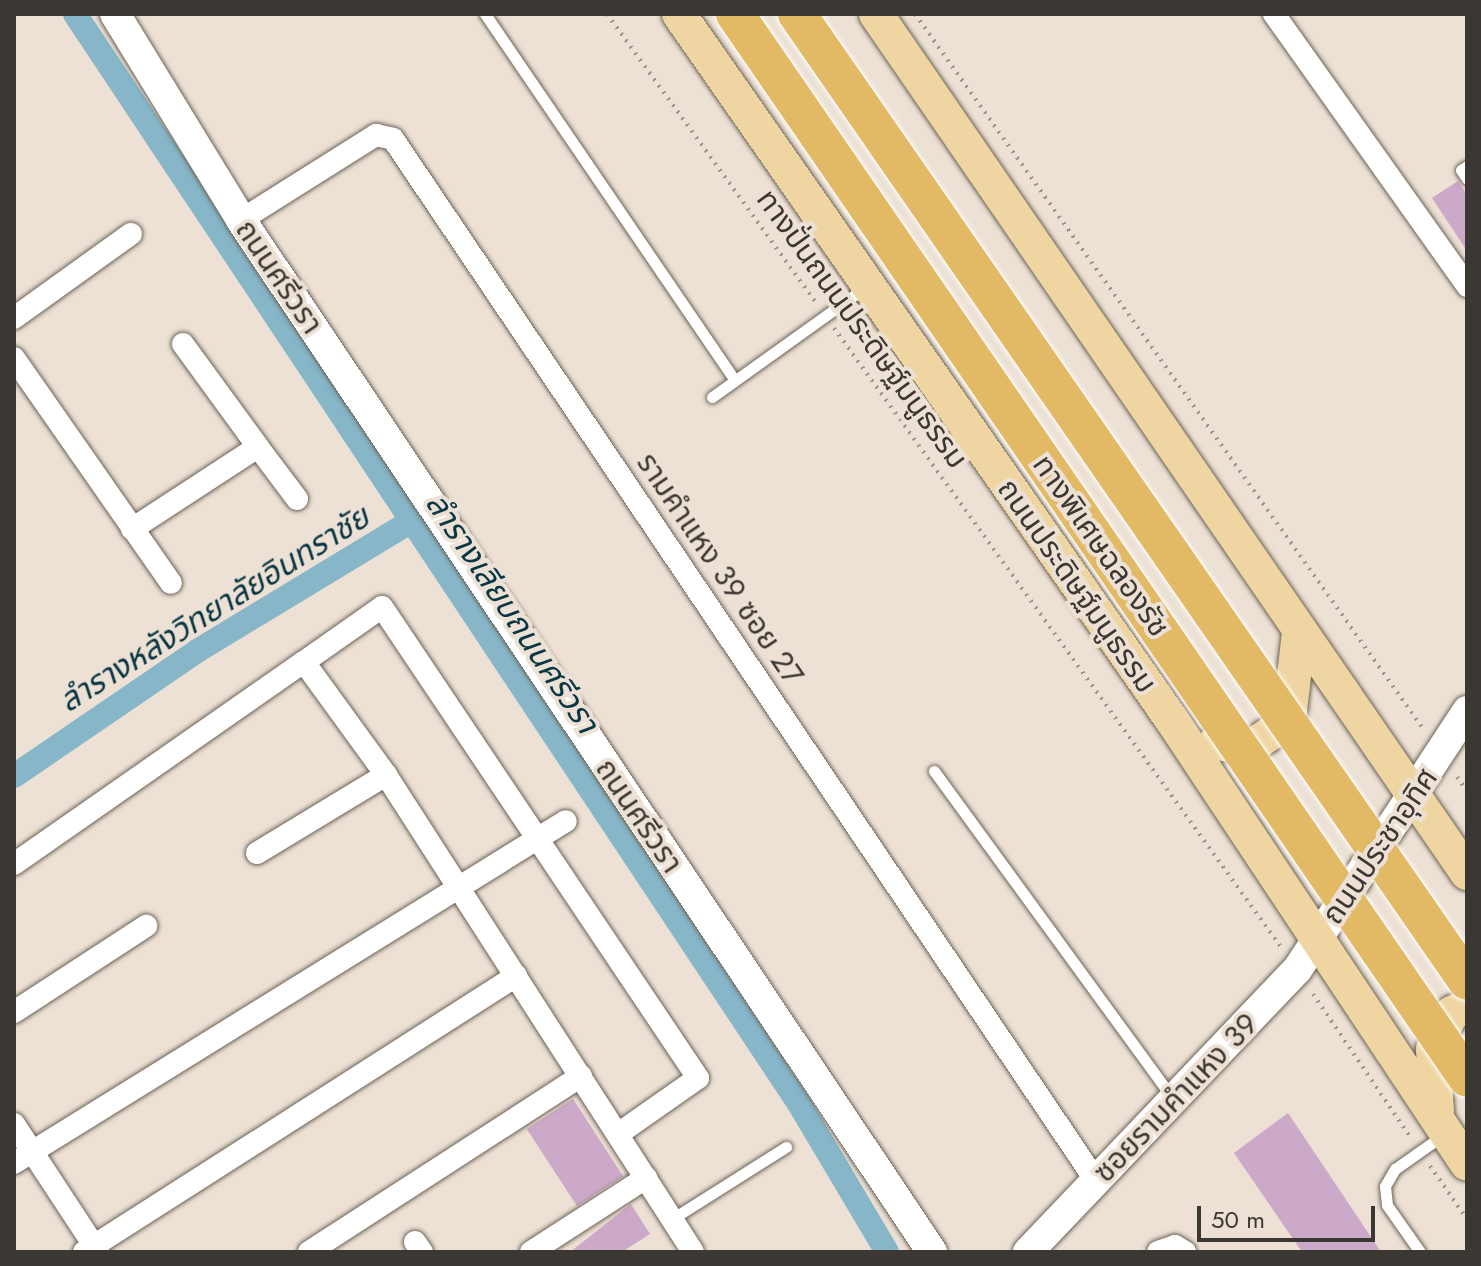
<!DOCTYPE html>
<meta charset="utf-8">
<style>
body{margin:0}
#map{position:relative;width:1481px;height:1266px;overflow:hidden;background:#ece1d4;font-family:Jost,"Noto Sans Thai",sans-serif}
div>[style]{position:absolute}
[style*='--x']{left:calc(var(--x)*1px);top:calc(var(--y)*1px);width:calc(var(--w)*1px);rotate:calc(var(--a)*1deg)}
.canal>*{height:24px;margin:-12px;padding:0 12px;transform-origin:12px;border-radius:12px;background:#86b6c8}
.building>*{inset:0;background:#cca9c8;transform-origin:0 0}
.path>*{height:4px;margin-top:-2px;transform-origin:0;background:repeating-linear-gradient(90deg,#9b948a 0 2px,transparent 0 8px)}
.roads{filter:drop-shadow(0 0 2px #6c6257) drop-shadow(0 0 2px #6c6257)}
.lane>*{height:11px;margin:-5.5px;padding:0 5.5px;transform-origin:5.5px;border-radius:5.5px;background:#fff}
.street>*{height:22px;margin:-11px;padding:0 11px;transform-origin:11px;border-radius:11px;background:#fff}
.secondary>*{height:30px;margin:-15px;padding:0 15px;transform-origin:15px;border-radius:15px;background:#fff}
.primary>*{height:34px;margin:-17px;padding:0 17px;transform-origin:17px;border-radius:17px;background:#eed5a2}
.bridges{filter:drop-shadow(0 0 2px #fff) drop-shadow(0 0 2px #fff)}
.highway-bridge>*{height:38px;margin:-19px;padding:0 19px;transform-origin:19px;border-radius:19px;background:#e2b964}
span{translate:-50% -50%;white-space:nowrap;text-align:center;line-height:1.15;-webkit-text-stroke:8px #ece1d4;paint-order:stroke}
.street-label{font-size:30px;color:#3b3732}
.water-label{font-size:32px;color:#093644;font-style:italic}
.frame{position:absolute;inset:0;border:16px solid #3b3732;pointer-events:none}
.scale{position:absolute;left:1197px;top:1206px;width:178px;height:36px;box-sizing:border-box;border:4px solid #3b3732;border-top:0;padding-left:10px;font-size:24px;line-height:28px;white-space:nowrap;color:#3b3732;-webkit-text-stroke:6px #ece1d4;paint-order:stroke}
</style>
<div id="map">
<div class="canal">
<i style="--x:75;--y:14;--w:1306;--a:56.4"></i>
<i style="--x:798;--y:1102;--w:174;--a:59.3"></i>
<i style="--x:14;--y:776;--w:222;--a:-34.3"></i>
<i style="--x:197;--y:651;--w:249;--a:-31.2"></i>
</div>
<div class="building">
<i style="clip-path:polygon(1458px 181px,1467px 195px,1467px 251px,1432px 198px)"></i>
<i style="left:573px;top:1099px;width:92px;height:55px;rotate:57deg"></i>
<i style="clip-path:polygon(1288px 1113px,1381px 1252px,1302px 1252px,1234px 1153px)"></i>
<i style="clip-path:polygon(631px 1204px,650px 1234px,622px 1252px,570px 1252px)"></i>
</div>
<div class="path">
<i style="--x:607;--y:14;--w:354;--a:54.1"></i>
<i style="--x:915;--y:14;--w:878;--a:54.59"></i>
<i style="--x:834;--y:328;--w:764;--a:54.17"></i>
<i style="--x:1457;--y:777;--w:17;--a:54"></i>
<i style="--x:1313;--y:994;--w:174;--a:55.8"></i>
<i style="--x:1430;--y:1166;--w:65;--a:55.1"></i>
</div>
<div class="roads">
<div class="lane">
<i style="--x:485;--y:14;--w:443;--a:55.7"></i>
<i style="--x:1467;--y:166;--w:7;--a:146"></i>
<i style="--x:1461;--y:170;--w:11;--a:56"></i>
<i style="--x:712;--y:397;--w:191;--a:-35.6"></i>
<i style="--x:934;--y:771;--w:404;--a:53.9"></i>
<i style="--x:672;--y:1219;--w:135;--a:-32.3"></i>
<i style="--x:1420;--y:1252;--w:57;--a:-125.1"></i>
<i style="--x:1387;--y:1205;--w:19;--a:-96"></i>
<i style="--x:1385;--y:1186;--w:20;--a:-60"></i>
<i style="--x:1395;--y:1169;--w:59;--a:-35.3"></i>
</div>
<div class="street">
<i style="--x:1274;--y:14;--w:334;--a:54.6"></i>
<i style="--x:241;--y:220;--w:160;--a:-32.2"></i>
<i style="--x:376;--y:135;--w:17;--a:13"></i>
<i style="--x:393;--y:139;--w:1257;--a:55.99"></i>
<i style="--x:14;--y:318;--w:144;--a:-35.7"></i>
<i style="--x:183;--y:344;--w:127;--a:53.9"></i>
<i style="--x:14;--y:358;--w:274;--a:55.1"></i>
<i style="--x:132;--y:529;--w:150;--a:-33.1"></i>
<i style="--x:258;--y:447;--w:65;--a:53.1"></i>
<i style="--x:304;--y:662;--w:95;--a:-35.2"></i>
<i style="--x:382;--y:607;--w:567;--a:56.14"></i>
<i style="--x:698;--y:1078;--w:98;--a:145"></i>
<i style="--x:257;--y:853;--w:151;--a:-31.2"></i>
<i style="--x:14;--y:864;--w:353;--a:-34.9"></i>
<i style="--x:304;--y:662;--w:140;--a:54"></i>
<i style="--x:386;--y:775;--w:567;--a:57.23"></i>
<i style="--x:14;--y:1012;--w:158;--a:-33.1"></i>
<i style="--x:14;--y:1124;--w:153;--a:56.7"></i>
<i style="--x:14;--y:1163;--w:649;--a:-31.78"></i>
<i style="--x:415;--y:1242;--w:12;--a:55"></i>
<i style="--x:84;--y:1252;--w:513;--a:-32.57"></i>
<i style="--x:309;--y:1252;--w:324;--a:-32.9"></i>
<i style="--x:531;--y:1252;--w:137;--a:-32.8"></i>
<i style="--x:1158;--y:1252;--w:18;--a:-19"></i>
<i style="--x:1175;--y:1246;--w:12;--a:31"></i>
</div>
<div class="secondary">
<i style="--x:115;--y:14;--w:241;--a:58.5"></i>
<i style="--x:241;--y:220;--w:1242;--a:56.19"></i>
<i style="--x:1028;--y:1252;--w:390;--a:-46.4"></i>
<i style="--x:1297;--y:970;--w:310;--a:-56.7"></i>
</div>
<div class="primary">
<i style="--x:679;--y:14;--w:865;--a:55.08"></i>
<i style="--x:1174;--y:723;--w:529;--a:56.4"></i>
<i style="--x:876;--y:14;--w:1043;--a:55.47"></i>
<i style="--x:1215;--y:743;--w:36;--a:6"></i>
<i style="--x:1251;--y:747;--w:47;--a:-35.4"></i>
<i style="--x:1289;--y:720;--w:89;--a:-83.5"></i>
<i style="--x:1437;--y:1112;--w:63;--a:-93.6"></i>
<i style="--x:1433;--y:1049;--w:41;--a:-62.2"></i>
<i style="--x:1452;--y:1013;--w:17;--a:-25"></i>
</div>
</div>
<div class="bridges">
<div class="highway-bridge">
<i style="--x:735;--y:14;--w:1291;--a:55.47"></i>
<i style="--x:797;--y:14;--w:1176;--a:55.28"></i>
</div>
</div>
<div class="street-label">
<span style="left:279px;top:277px;rotate:56deg">ถนนศรีวรา</span>
<span style="left:862px;top:329px;rotate:54deg">ทางปั่นถนนประดิษฐ์มนูธรรม</span>
<span style="left:1101px;top:546px;rotate:55deg">ทางพิเศษฉลองรัช</span>
<span style="left:720px;top:569px;rotate:56deg">รามคำแหง 39 ซอย 27</span>
<span style="left:1077px;top:586px;rotate:55deg">ถนนประดิษฐ์มนูธรรม</span>
<span style="left:639px;top:816px;rotate:56deg">ถนนศรีวรา</span>
<span style="left:1380px;top:846px;rotate:-56deg">ถนนประชาอุทิศ</span>
<span style="left:1176px;top:1098px;rotate:-46deg">ซอยรามคำแหง 39</span>
</div>
<div class="water-label">
<span style="left:214px;top:609px;rotate:-32deg">ลำรางหลังวิทยาลัยอินทราชัย</span>
<span style="left:512px;top:613px;rotate:56deg">ลำรางเลียบถนนศรีวรา</span>
</div>
<div class="frame"></div>
<div class="scale">50 m</div>
</div>
